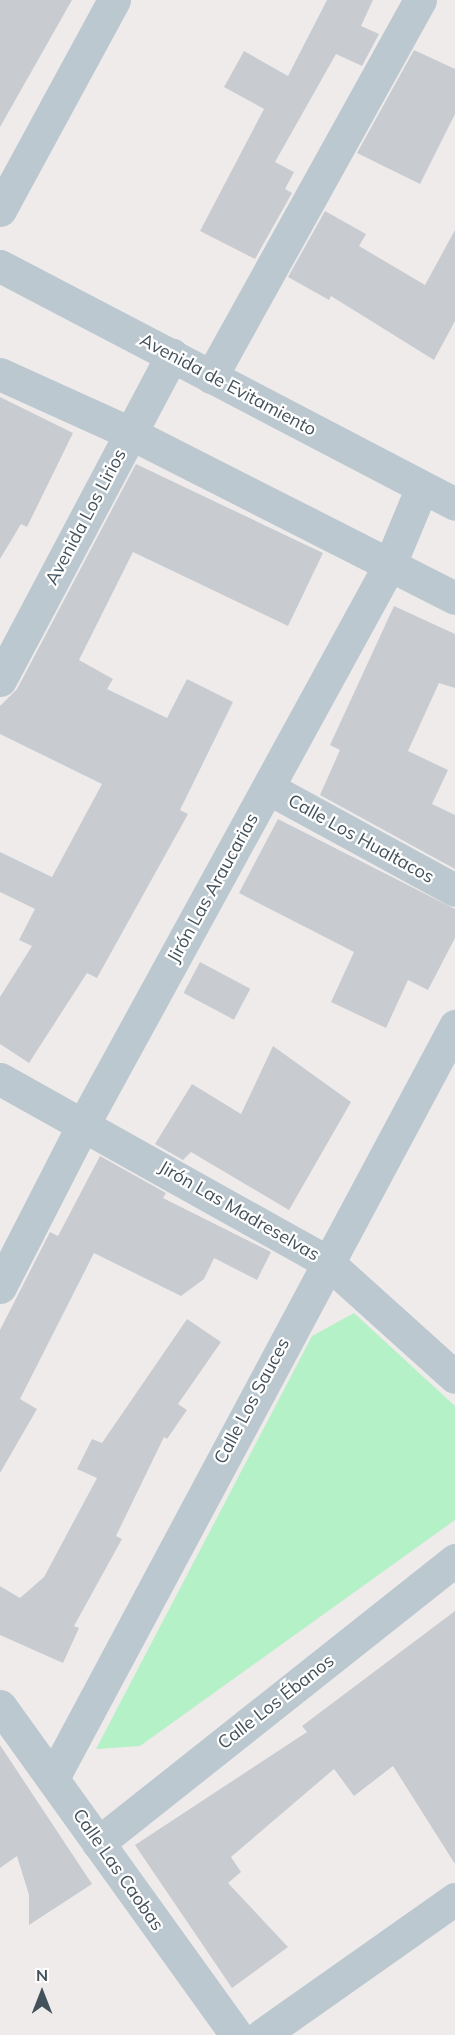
<!DOCTYPE html>
<meta charset="utf-8">
<style>
body{margin:0}
#map{position:relative;width:455px;height:2035px;overflow:hidden;background:#efebeb;font-family:Mulish,sans-serif}
div>[style]{position:absolute}
[style*='--x']{left:calc(var(--x)*1px);top:calc(var(--y)*1px);width:calc(var(--w)*1px);rotate:calc(var(--a)*1deg)}
.green>*{inset:0;background:#b5f1c7}
.building>*{inset:0;background:#c8ccd1;transform-origin:0 0}
.minor>*{height:33px;margin:-16.5px;padding:0 16.5px;transform-origin:16.5px;border-radius:16.5px;background:#bbc8cf}
span{translate:-50% -50%;white-space:nowrap;text-align:center;line-height:1.15;-webkit-text-stroke:4.5px #fff;paint-order:stroke}
.street-label{font-size:18px;color:#43515a}
.north{position:absolute;left:12px;top:1963px;width:60px;height:60px;-webkit-text-stroke:4px #fff;paint-order:stroke;rotate:0deg;font-size:16px;font-weight:700;line-height:24px;text-align:center;color:#43515a}
.north::after{content:'';display:block;margin:auto;width:21px;height:27px;background:#43515a;clip-path:polygon(50% 0,100% 100%,50% 72%,0 100%)}
</style>
<div id="map">
<div class="green">
<i style="clip-path:polygon(354px 1313px,455px 1406px,455px 1520px,140px 1746px,96px 1749px,312px 1336px)"></i>
</div>
<div class="building">
<i style="clip-path:polygon(0 0,72px 0,0 127px)"></i>
<i style="clip-path:polygon(327px 0,373px 0,361px 26px,379px 34px,362px 66px,336px 54px,275px 162px,294px 172px,285px 189px,292px 193px,255px 259px,200px 231px,264px 109px,224px 87px,244px 51px,288px 76px)"></i>
<i style="clip-path:polygon(414px 50px,455px 69px,455px 114px,420px 184px,357px 153px)"></i>
<i style="clip-path:polygon(325px 211px,366px 234px,359px 246px,425px 285px,455px 230px,455px 321px,434px 360px,331px 296px,329px 300px,288px 277px)"></i>
<i style="clip-path:polygon(0 397px,73px 433px,27px 527px,21px 524px,0 559px)"></i>
<i style="clip-path:polygon(136px 464px,323px 553px,288px 626px,133px 552px,79px 660px,113px 679px,107px 689px,167px 718px,187px 679px,233px 702px,180px 810px,188px 814px,97px 978px,87px 973px,29px 1063px,0 1044px,0 997px,32px 946px,19px 940px,35px 909px,0 892px,0 852px,52px 877px,102px 784px,0 734px,0 706px,17px 689px)"></i>
<i style="clip-path:polygon(394px 606px,455px 634px,455px 688px,439px 683px,408px 751px,448px 770px,432px 804px,455px 815px,455px 869px,320px 795px,340px 750px,330px 745px)"></i>
<i style="clip-path:polygon(278px 819px,455px 909px,455px 938px,428px 990px,408px 980px,386px 1028px,331px 1002px,354px 952px,239px 893px)"></i>
<i style="left:200px;top:962px;width:57px;height:35px;rotate:28deg"></i>
<i style="clip-path:polygon(273px 1046px,351px 1102px,289px 1210px,191px 1152px,183px 1160px,155px 1144px,192px 1084px,241px 1114px)"></i>
<i style="clip-path:polygon(100px 1156px,166px 1193px,163px 1198px,271px 1252px,257px 1280px,214px 1258px,204px 1279px,181px 1296px,94px 1253px,20px 1399px,37px 1409px,0 1473px,0 1330px,50px 1232px,58px 1236px)"></i>
<i style="clip-path:polygon(187px 1319px,221px 1342px,178px 1404px,187px 1410px,167px 1439px,164px 1437px,116px 1536px,122px 1539px,74px 1626px,79px 1628px,63px 1663px,0 1635px,0 1586px,20px 1598px,44px 1577px,97px 1478px,77px 1469px,92px 1439px,102px 1443px)"></i>
<i style="clip-path:polygon(455px 1611px,455px 1864px,393px 1766px,354px 1796px,334px 1769px,231px 1857px,241px 1872px,228px 1883px,288px 1947px,232px 1988px,135px 1845px,307px 1732px,302px 1726px)"></i>
<i style="clip-path:polygon(0 1745px,92px 1884px,29px 1925px,29px 1895px,17px 1856px,0 1868px)"></i>
</div>
<div class="minor">
<i style="--x:0;--y:210;--w:239;--a:-61.5"></i>
<i style="--x:0;--y:266;--w:513;--a:27.61"></i>
<i style="--x:0;--y:374;--w:143;--a:24.4"></i>
<i style="--x:130;--y:433;--w:364;--a:26.9"></i>
<i style="--x:211;--y:377;--w:431;--a:-61"></i>
<i style="--x:0;--y:680;--w:368;--a:-62.1"></i>
<i style="--x:268;--y:788;--w:213;--a:28.6"></i>
<i style="--x:0;--y:1079;--w:373;--a:29.2"></i>
<i style="--x:326;--y:1261;--w:173;--a:42"></i>
<i style="--x:0;--y:1287;--w:184;--a:-62.9"></i>
<i style="--x:84;--y:1123;--w:637;--a:-61.3"></i>
<i style="--x:390;--y:564;--w:83;--a:-67.4"></i>
<i style="--x:0;--y:1706;--w:405;--a:54.3"></i>
<i style="--x:53;--y:1778;--w:853;--a:-61.87"></i>
<i style="--x:98;--y:1843;--w:456;--a:-38.4"></i>
<i style="--x:262;--y:2035;--w:236;--a:-35.2"></i>
</div>
<div class="street-label">
<span style="left:228px;top:385px;rotate:28deg">Avenida de Evitamiento</span>
<span style="left:86px;top:517px;rotate:-62deg">Avenida Los Lirios</span>
<span style="left:361px;top:839px;rotate:29deg">Calle Los Hualtacos</span>
<span style="left:213px;top:888px;rotate:-61deg">Jirón Las Araucarias</span>
<span style="left:239px;top:1211px;rotate:30deg">Jirón Las Madreselvas</span>
<span style="left:252px;top:1401px;rotate:-62deg">Calle Los Sauces</span>
<span style="left:276px;top:1702px;rotate:-38deg">Calle Los Ébanos</span>
<span style="left:118px;top:1870px;rotate:55deg">Calle Las Caobas</span>
</div>
<div class="north">N</div>
</div>
